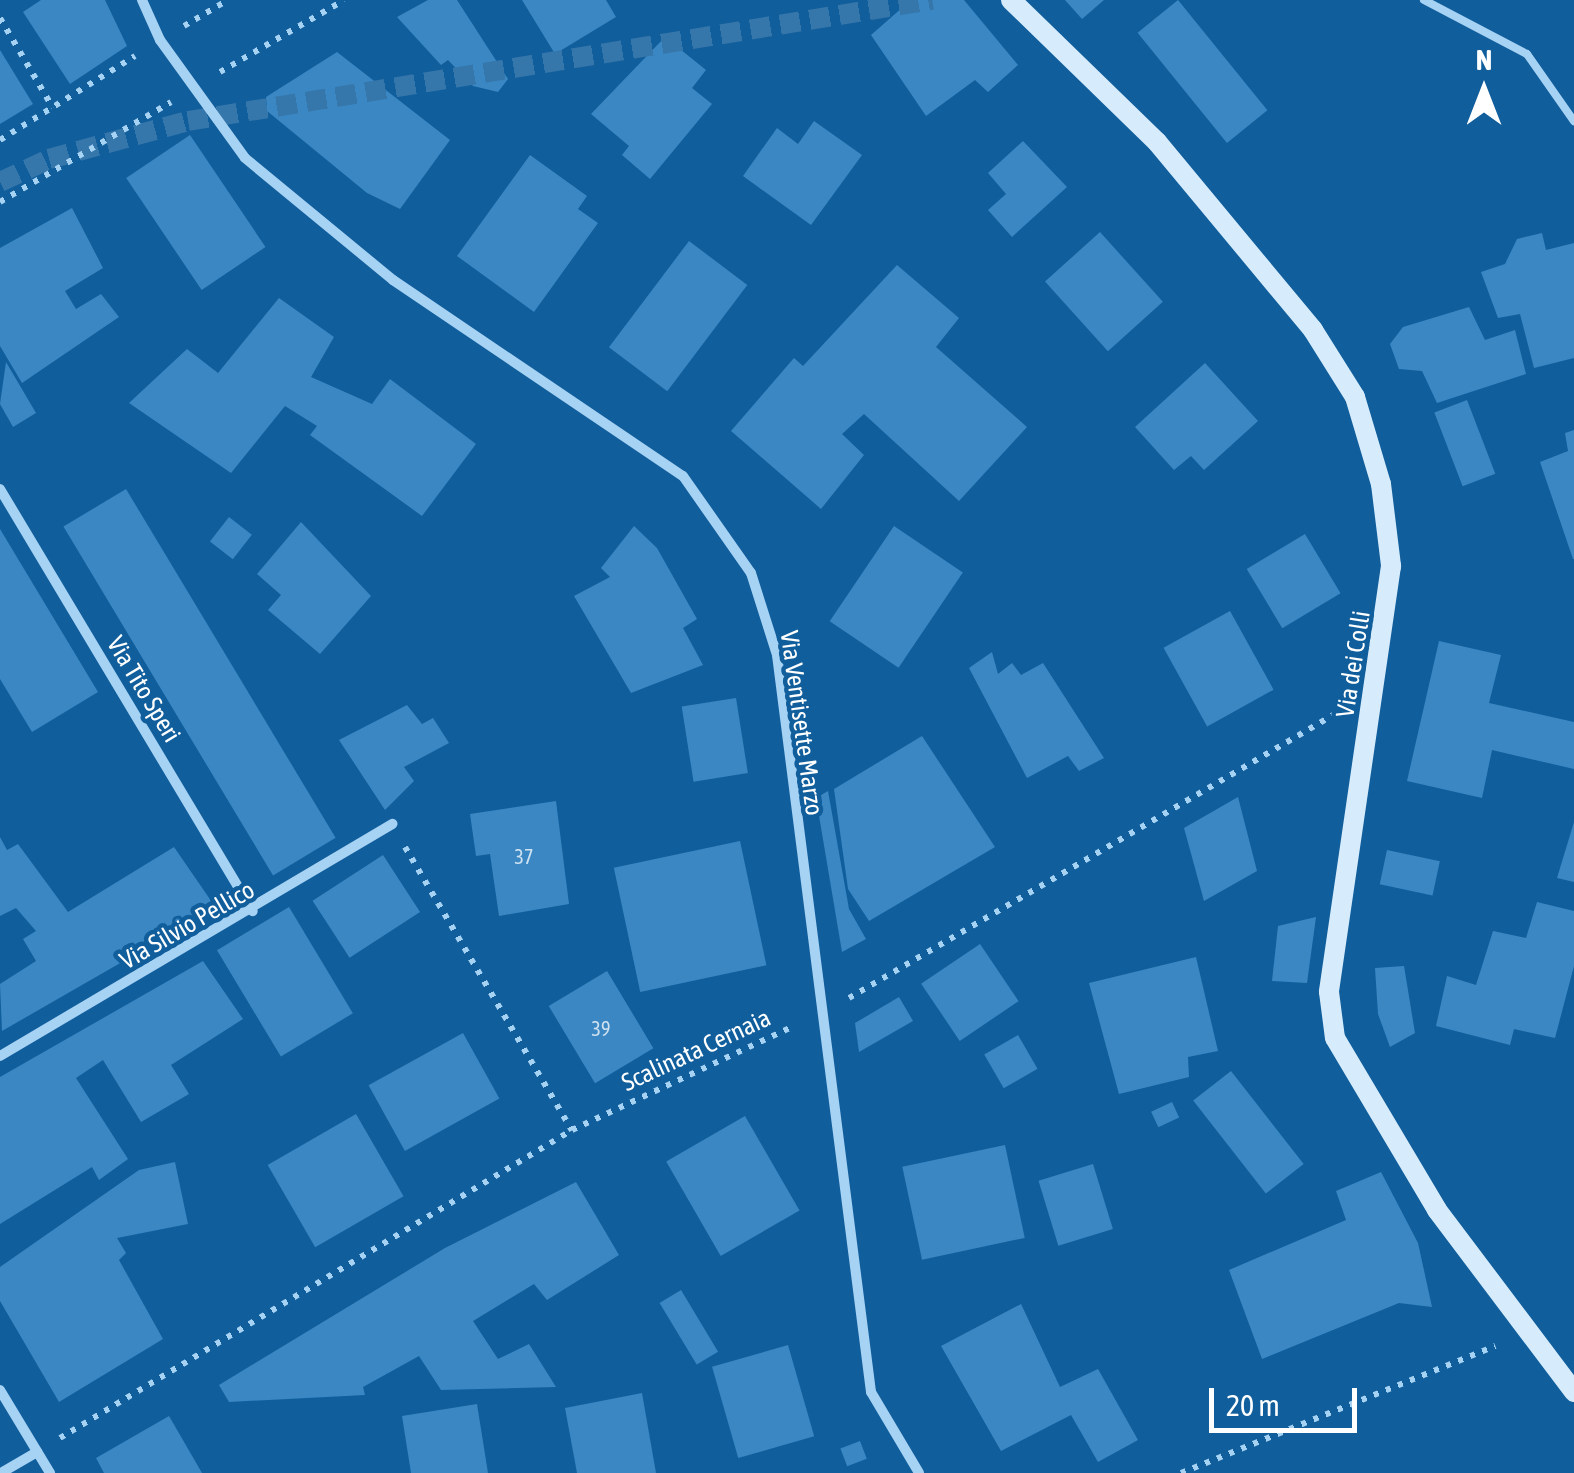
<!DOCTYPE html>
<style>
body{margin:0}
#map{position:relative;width:1574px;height:1473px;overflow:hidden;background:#115e9c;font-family:"Asap Condensed",sans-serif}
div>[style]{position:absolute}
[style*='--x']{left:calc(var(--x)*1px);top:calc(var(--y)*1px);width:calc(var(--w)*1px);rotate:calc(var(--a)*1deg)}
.building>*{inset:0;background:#3a87c3;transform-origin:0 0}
.secondary-tunnel>*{height:20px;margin-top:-10px;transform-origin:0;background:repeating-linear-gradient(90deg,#3576ab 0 20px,transparent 0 30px)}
.path>*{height:6px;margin-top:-3px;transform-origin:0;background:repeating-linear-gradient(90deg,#a6d2f4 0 5px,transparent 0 13px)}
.lane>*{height:8px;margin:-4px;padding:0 4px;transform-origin:4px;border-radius:4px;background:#a6d2f4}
.street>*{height:10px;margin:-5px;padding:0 5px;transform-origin:5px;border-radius:5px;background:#a6d2f4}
.secondary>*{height:20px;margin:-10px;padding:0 10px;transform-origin:10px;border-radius:10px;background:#d6ecfd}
span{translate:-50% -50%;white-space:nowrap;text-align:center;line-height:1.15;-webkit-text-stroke:9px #115e9c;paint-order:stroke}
.number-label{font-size:20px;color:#cee1f0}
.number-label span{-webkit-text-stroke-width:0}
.street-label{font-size:25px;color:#fff}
.north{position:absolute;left:1434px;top:40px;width:100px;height:100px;-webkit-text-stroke:8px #115e9c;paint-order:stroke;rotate:0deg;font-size:28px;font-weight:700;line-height:40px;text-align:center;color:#fff}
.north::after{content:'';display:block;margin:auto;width:35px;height:45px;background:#fff;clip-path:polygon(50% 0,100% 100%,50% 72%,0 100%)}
.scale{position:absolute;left:1209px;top:1388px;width:148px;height:45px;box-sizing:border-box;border:5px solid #fff;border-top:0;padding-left:12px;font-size:30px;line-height:35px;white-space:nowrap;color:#fff;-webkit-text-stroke:8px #115e9c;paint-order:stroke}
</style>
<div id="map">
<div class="building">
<i style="clip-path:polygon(41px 0,105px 0,127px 46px,70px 84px,23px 12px)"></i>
<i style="clip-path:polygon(428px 0,457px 0,508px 79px,498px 92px,473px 86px,448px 60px,441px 65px,397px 17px)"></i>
<i style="clip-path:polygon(522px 0,606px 0,616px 17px,555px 54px)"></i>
<i style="clip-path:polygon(911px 0,964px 0,1018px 65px,988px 92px,975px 80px,926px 116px,871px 35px)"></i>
<i style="clip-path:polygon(1065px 0,1104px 0,1082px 19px)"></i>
<i style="left:1178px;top:0;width:142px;height:52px;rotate:51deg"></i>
<i style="clip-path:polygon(665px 37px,706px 70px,692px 88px,712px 104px,650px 179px,622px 155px,629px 146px,591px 114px)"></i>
<i style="clip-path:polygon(0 50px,33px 104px,0 124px)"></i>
<i style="clip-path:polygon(337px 52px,450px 140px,400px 209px,367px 193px,267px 111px,266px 97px)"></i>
<i style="clip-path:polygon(814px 121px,862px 155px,811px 225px,743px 176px,777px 128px,798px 144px)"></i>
<i style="left:190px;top:135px;width:135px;height:77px;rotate:56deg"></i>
<i style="clip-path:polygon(1023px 141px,1067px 187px,1012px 237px,988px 210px,1006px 194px,988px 173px)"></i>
<i style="clip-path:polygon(530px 155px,587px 196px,578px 209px,598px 223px,534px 312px,457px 256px)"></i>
<i style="clip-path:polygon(72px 208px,103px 268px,65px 291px,76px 309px,101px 294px,119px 317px,22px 383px,0 346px,0 248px)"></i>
<i style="left:1100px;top:232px;width:94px;height:74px;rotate:48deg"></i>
<i style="clip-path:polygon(1542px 233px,1546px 250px,1574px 243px,1574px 358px,1534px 368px,1520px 314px,1498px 318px,1481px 272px,1505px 264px,1517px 239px)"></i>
<i style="left:689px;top:241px;width:73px;height:133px;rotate:37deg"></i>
<i style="clip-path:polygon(897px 265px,959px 318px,936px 347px,1027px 427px,959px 501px,864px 414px,842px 434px,864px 455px,821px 509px,731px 431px,794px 358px,803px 366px)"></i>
<i style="clip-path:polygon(279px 298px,334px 337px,311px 377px,372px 404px,390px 379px,476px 444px,422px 516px,310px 435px,317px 426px,285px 406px,231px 473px,129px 403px,187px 349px,218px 373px)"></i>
<i style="clip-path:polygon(1469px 307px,1485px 340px,1515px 330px,1526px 374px,1437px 403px,1422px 371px,1399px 369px,1390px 344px,1403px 327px)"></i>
<i style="clip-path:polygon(6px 362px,36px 413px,13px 427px,0 404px)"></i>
<i style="clip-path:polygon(1205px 363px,1258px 421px,1204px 470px,1191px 456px,1174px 470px,1135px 427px)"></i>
<i style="left:1467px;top:400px;width:79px;height:35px;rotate:69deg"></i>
<i style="clip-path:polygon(1574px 430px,1574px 559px,1573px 559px,1540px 462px,1568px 451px,1565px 433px)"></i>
<i style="left:126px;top:489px;width:407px;height:73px;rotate:59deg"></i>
<i style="left:229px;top:517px;width:29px;height:31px;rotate:38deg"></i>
<i style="clip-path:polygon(301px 522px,371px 596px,320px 654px,268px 610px,281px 595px,257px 574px)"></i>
<i style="clip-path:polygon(634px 526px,657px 548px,697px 619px,683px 628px,703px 665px,631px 693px,574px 596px,610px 577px,601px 568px)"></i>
<i style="left:894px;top:526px;width:83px;height:115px;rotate:34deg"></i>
<i style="clip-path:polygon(0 529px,98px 692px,32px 732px,0 679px)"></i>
<i style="left:1305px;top:534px;width:69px;height:68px;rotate:59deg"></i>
<i style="left:1230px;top:611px;width:90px;height:76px;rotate:61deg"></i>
<i style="clip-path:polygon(1439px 641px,1501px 655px,1489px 703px,1574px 722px,1574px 769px,1492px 750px,1482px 798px,1407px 781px)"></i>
<i style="clip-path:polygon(992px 652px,998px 674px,1012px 663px,1021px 675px,1043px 663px,1104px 758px,1079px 771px,1068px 756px,1027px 778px,969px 668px)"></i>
<i style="left:736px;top:698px;width:76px;height:55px;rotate:81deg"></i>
<i style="clip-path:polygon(407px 705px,422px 724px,433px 718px,449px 743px,404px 767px,414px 781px,385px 810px,339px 740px)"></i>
<i style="clip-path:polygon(922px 736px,995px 847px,869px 921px,848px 889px,834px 789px)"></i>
<i style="clip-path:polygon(828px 791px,849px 909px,866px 939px,842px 952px,816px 798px)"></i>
<i style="clip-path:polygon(1238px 797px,1257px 871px,1204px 901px,1184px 828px)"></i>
<i style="clip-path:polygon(556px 801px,569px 904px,499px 916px,490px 854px,476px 856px,470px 814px)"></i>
<i style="clip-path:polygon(1574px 822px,1574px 882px,1557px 878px)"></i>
<i style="clip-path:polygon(0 837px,7px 850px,18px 844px,68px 912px,174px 847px,216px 908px,2px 1031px,0 984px,36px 961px,23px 939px,36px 931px,16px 908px,0 916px)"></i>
<i style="left:740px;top:841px;width:127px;height:129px;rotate:78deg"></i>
<i style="left:1387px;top:850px;width:54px;height:35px;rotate:12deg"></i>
<i style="left:383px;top:855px;width:68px;height:84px;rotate:57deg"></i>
<i style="clip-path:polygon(1537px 902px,1574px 911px,1574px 966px,1555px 1038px,1514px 1029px,1510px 1045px,1436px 1026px,1447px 976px,1476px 985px,1493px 931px,1526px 938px)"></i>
<i style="left:289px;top:907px;width:124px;height:84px;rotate:59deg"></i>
<i style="clip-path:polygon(1316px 917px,1307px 983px,1272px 981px,1278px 926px)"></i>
<i style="left:980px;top:944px;width:69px;height:71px;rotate:56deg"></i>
<i style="clip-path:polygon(1196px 957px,1218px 1051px,1188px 1057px,1189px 1077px,1119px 1094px,1089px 983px)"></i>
<i style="clip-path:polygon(203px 961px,243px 1019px,171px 1065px,189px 1094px,141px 1122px,103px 1060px,76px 1078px,128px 1159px,99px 1180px,92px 1167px,0 1224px,0 1077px)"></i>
<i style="clip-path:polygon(1404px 966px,1415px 1033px,1390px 1047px,1378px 1014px,1375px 968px)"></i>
<i style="left:607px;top:971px;width:90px;height:68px;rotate:59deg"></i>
<i style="clip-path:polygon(899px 997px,913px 1021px,859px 1052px,855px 1023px)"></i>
<i style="left:463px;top:1033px;width:75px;height:108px;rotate:61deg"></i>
<i style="left:1018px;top:1035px;width:39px;height:39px;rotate:60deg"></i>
<i style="left:1231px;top:1071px;width:118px;height:48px;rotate:52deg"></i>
<i style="left:1172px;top:1102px;width:17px;height:23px;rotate:65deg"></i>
<i style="left:356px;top:1114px;width:95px;height:102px;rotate:60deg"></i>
<i style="left:745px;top:1116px;width:109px;height:91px;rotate:60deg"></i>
<i style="left:1005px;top:1145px;width:95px;height:105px;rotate:78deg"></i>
<i style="clip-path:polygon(175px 1162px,188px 1224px,117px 1238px,126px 1253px,119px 1260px,163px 1339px,59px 1402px,0 1301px,0 1267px,139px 1170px)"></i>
<i style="left:1093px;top:1164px;width:68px;height:57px;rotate:73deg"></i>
<i style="clip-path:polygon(1381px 1172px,1418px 1243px,1432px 1307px,1399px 1303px,1262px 1359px,1229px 1270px,1346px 1220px,1336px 1191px)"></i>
<i style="clip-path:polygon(576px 1182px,619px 1255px,547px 1300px,534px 1284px,473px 1321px,498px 1359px,529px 1344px,556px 1387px,441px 1390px,419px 1356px,363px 1387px,365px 1395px,229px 1402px,219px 1385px,445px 1248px)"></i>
<i style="left:681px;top:1290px;width:72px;height:25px;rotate:59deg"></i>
<i style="clip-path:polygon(1021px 1304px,1060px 1387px,1098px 1369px,1138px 1440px,1098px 1462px,1071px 1415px,1001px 1451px,941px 1346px)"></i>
<i style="left:788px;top:1345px;width:95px;height:79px;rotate:74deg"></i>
<i style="clip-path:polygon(642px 1393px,656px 1473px,577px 1473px,565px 1408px)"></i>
<i style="clip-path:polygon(477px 1404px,488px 1473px,411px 1473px,402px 1416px)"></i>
<i style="clip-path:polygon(169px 1416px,202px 1473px,104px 1473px,96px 1458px)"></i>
<i style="left:860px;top:1441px;width:19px;height:21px;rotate:69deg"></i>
</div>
<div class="secondary-tunnel">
<i style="--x:0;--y:182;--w:54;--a:-25.1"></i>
<i style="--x:49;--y:159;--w:144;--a:-15.3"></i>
<i style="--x:188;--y:121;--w:754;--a:-9.24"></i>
</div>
<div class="path">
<i style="--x:0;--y:18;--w:104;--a:59.5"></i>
<i style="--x:184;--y:26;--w:51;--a:-30.6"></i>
<i style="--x:220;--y:72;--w:143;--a:-30.1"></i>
<i style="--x:0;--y:140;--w:159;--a:-31.9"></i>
<i style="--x:0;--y:202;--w:198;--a:-30.3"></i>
<i style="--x:405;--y:847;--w:329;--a:59.5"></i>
<i style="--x:849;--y:998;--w:563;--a:-30.3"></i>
<i style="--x:60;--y:1438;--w:598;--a:-31.03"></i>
<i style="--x:572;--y:1130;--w:245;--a:-25.1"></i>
<i style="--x:1181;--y:1473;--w:339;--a:-22"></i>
</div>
<div class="lane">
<i style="--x:1424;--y:0;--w:116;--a:27.7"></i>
<i style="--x:1527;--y:54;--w:82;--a:55"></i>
</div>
<div class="street">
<i style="--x:142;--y:0;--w:44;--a:65.8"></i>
<i style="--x:160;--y:40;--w:145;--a:54.2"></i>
<i style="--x:245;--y:158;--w:192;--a:39.5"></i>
<i style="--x:393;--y:280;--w:350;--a:34.1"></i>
<i style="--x:683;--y:476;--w:118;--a:55"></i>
<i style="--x:751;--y:573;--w:86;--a:72.4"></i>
<i style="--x:777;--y:655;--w:743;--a:82.73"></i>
<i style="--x:871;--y:1392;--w:94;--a:59.3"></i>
<i style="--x:0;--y:489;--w:492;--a:59.1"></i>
<i style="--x:0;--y:1056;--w:456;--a:-30.6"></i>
<i style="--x:0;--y:1390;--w:97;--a:58.9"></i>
<i style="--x:1;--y:1473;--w:42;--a:-30.3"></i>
</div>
<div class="secondary">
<i style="--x:1011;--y:0;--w:204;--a:44.2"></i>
<i style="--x:1157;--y:142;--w:244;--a:50.3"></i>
<i style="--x:1313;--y:330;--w:79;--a:57.9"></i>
<i style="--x:1355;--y:397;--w:91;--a:73.4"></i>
<i style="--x:1381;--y:484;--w:83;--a:83"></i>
<i style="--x:1391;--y:566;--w:430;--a:98.3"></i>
<i style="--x:1329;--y:992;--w:46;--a:82.6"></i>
<i style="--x:1335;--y:1038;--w:200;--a:59.3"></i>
<i style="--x:1437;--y:1210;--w:228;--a:53"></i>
</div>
<div class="number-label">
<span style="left:524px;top:856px">37</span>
<span style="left:601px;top:1028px">39</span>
</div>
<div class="street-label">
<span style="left:1353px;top:664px;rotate:-81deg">Via dei Colli</span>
<span style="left:144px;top:689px;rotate:59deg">Via Tito Speri</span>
<span style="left:802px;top:723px;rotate:82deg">Via Ventisette Marzo</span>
<span style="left:187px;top:925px;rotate:-30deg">Via Silvio Pellico</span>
<span style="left:696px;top:1050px;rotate:-25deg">Scalinata Cernaia</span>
</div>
<div class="north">N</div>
<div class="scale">20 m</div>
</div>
